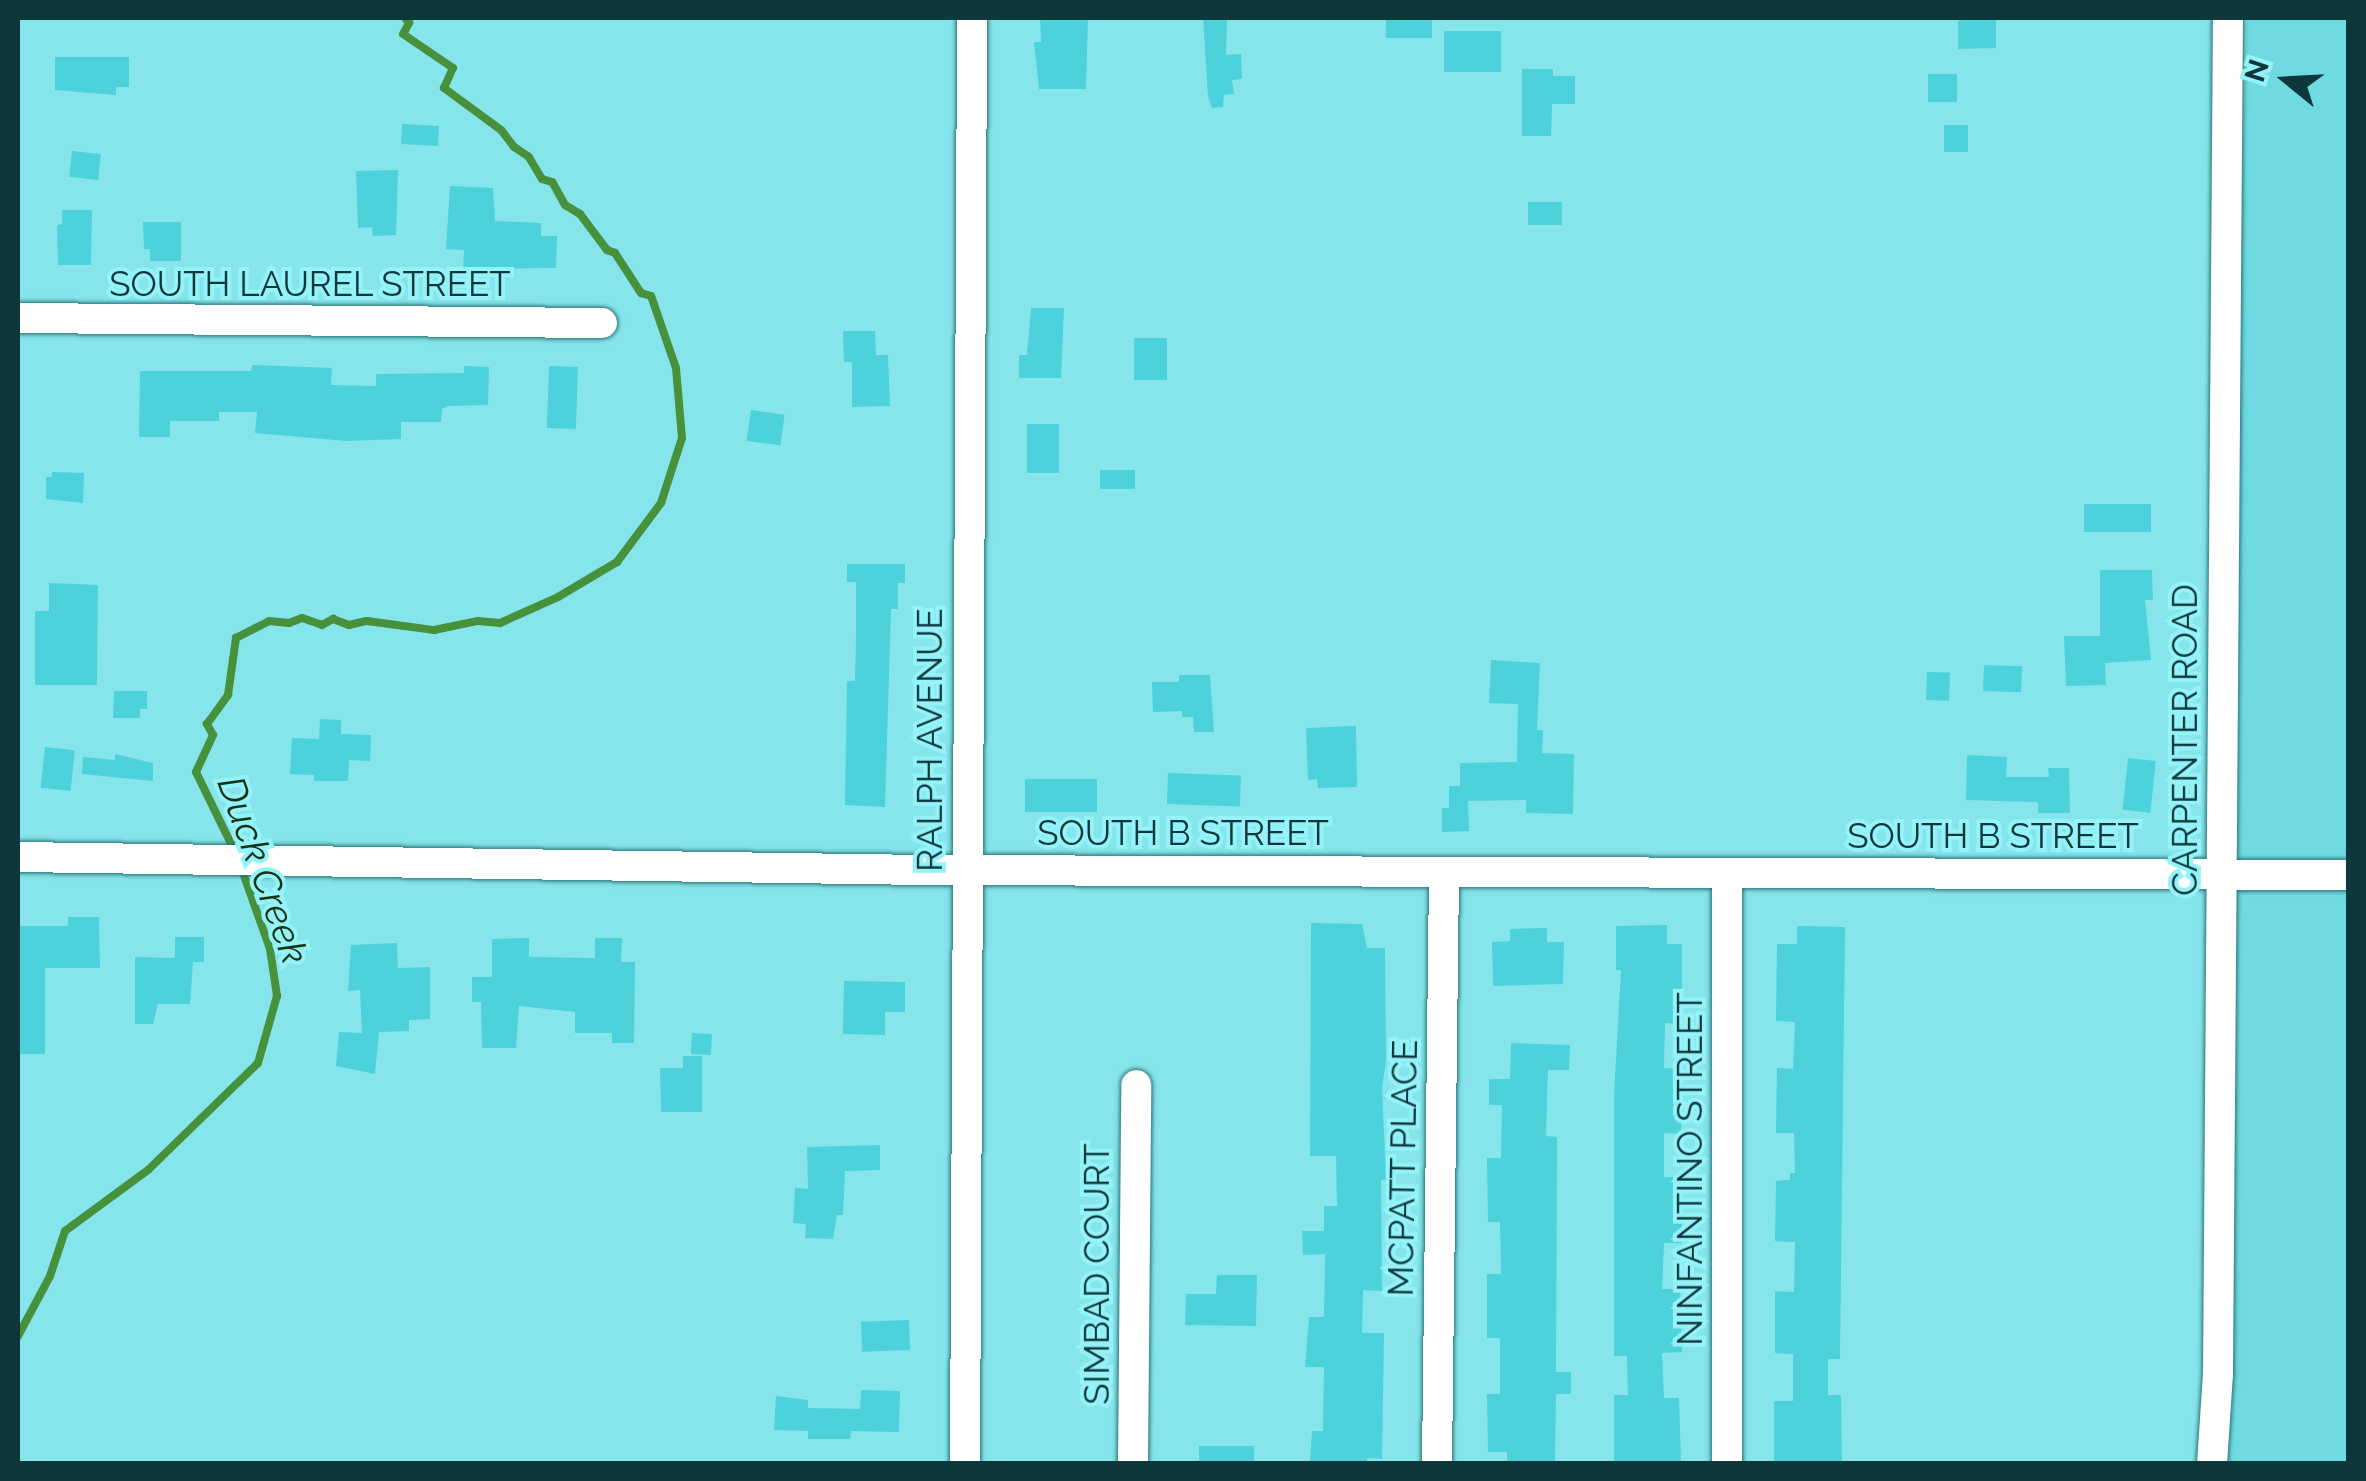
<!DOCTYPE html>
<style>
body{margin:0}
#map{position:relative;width:2366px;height:1481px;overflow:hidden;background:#86e5eb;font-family:Raleway,sans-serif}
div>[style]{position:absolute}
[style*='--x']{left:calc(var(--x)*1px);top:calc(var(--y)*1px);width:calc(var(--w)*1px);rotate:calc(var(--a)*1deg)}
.built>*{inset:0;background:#6fdae2}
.stream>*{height:8px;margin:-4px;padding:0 4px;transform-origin:4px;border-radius:4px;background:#47913c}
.building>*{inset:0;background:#4dd1da;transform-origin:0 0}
.roads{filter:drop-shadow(0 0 2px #297479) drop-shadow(0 0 2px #297479)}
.minor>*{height:30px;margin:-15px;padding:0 15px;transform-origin:15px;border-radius:15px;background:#fff}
span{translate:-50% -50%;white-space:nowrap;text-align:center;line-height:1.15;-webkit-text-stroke:8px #94f2f9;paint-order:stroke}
.street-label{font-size:35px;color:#0d373a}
.water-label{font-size:38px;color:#153311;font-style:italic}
.frame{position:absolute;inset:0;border:20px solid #0d373a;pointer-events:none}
.north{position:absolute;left:2236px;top:30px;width:100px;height:100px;-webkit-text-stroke:8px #94f2f9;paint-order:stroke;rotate:288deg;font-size:28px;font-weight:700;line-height:40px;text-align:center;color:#0d373a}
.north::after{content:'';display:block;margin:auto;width:35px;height:45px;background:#0d373a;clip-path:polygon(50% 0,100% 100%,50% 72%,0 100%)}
</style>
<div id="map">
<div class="built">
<i style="clip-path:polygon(2247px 18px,2348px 18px,2348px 1463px,2209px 1464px)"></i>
</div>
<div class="stream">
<i style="--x:236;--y:854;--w:91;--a:-116"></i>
<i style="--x:196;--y:772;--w:41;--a:-65.3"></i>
<i style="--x:213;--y:735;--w:13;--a:-119"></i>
<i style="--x:207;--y:724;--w:36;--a:-54"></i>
<i style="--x:228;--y:695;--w:58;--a:-82"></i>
<i style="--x:236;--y:638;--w:37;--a:-27"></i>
<i style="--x:269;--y:621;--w:20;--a:6"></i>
<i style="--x:289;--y:623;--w:14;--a:-21"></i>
<i style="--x:302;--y:618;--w:21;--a:19"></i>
<i style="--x:322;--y:625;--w:13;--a:-29"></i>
<i style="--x:333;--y:619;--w:17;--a:21"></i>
<i style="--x:349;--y:625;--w:18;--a:-13"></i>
<i style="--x:367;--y:621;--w:68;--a:7.7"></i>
<i style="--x:434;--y:630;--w:45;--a:-11.6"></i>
<i style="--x:478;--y:621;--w:22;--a:5"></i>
<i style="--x:500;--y:623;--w:64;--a:-24.1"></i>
<i style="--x:558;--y:597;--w:69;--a:-30.7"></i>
<i style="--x:617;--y:562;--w:74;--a:-53.3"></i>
<i style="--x:661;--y:503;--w:68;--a:-72.1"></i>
<i style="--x:682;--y:438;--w:70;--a:-94.9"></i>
<i style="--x:676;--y:368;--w:76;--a:-109.1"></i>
<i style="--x:651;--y:296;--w:10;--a:-163"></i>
<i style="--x:641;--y:293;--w:48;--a:-123"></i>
<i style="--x:615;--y:253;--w:9;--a:-159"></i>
<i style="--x:607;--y:250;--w:45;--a:-126.9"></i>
<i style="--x:580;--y:214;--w:17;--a:-149"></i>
<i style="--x:565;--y:205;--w:26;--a:-119"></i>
<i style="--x:552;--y:182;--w:10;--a:-163"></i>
<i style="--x:542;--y:179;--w:26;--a:-121"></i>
<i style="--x:529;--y:157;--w:18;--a:-146"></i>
<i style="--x:514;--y:147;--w:21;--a:-127"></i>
<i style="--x:501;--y:130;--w:71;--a:-143.6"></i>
<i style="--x:444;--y:88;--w:22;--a:-66"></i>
<i style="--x:453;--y:68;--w:60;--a:-145.8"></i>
<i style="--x:403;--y:34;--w:13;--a:-61"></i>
<i style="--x:409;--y:23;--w:6;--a:-129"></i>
<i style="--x:18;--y:1336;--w:68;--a:-61.9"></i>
<i style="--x:50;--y:1276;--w:47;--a:-71.6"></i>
<i style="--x:65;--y:1231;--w:103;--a:-36.3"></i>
<i style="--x:148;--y:1170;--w:153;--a:-44.2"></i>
<i style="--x:258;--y:1063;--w:70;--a:-74.2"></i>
<i style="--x:277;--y:996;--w:48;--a:-98.5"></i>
<i style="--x:270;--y:949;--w:87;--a:-109.5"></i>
</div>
<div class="building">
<i style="clip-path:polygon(1040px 18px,1088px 18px,1086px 89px,1039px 89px,1034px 42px,1041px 42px)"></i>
<i style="clip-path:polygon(1203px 18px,1227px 18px,1226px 55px,1241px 54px,1242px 79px,1232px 80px,1234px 94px,1224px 95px,1223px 107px,1212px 108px,1208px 97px)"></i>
<i style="left:1386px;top:18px;width:46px;height:20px"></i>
<i style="clip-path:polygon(1966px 18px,1996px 18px,1996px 48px,1958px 49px,1958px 21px)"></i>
<i style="left:1444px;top:31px;width:57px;height:41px"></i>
<i style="clip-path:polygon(55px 57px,129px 57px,129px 87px,116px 87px,116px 95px,55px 90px)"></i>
<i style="clip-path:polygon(1522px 69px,1553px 69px,1553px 76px,1575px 76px,1575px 104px,1552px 104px,1551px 136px,1522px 136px)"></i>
<i style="left:1957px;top:74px;width:28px;height:29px;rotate:90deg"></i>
<i style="left:1944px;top:125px;width:24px;height:27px"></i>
<i style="left:439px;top:126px;width:20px;height:37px;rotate:93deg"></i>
<i style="left:72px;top:151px;width:29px;height:26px;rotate:6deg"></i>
<i style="clip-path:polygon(398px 170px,396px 235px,373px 236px,372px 227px,358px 228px,356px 171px)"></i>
<i style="clip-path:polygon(450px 186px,493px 188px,495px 221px,541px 223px,541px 236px,557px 236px,556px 268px,463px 269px,464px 250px,446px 249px)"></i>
<i style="left:1528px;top:202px;width:34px;height:23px"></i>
<i style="clip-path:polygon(62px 210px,92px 210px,91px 265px,58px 265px,57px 225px,62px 224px)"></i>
<i style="clip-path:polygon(143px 222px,181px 222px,181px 261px,150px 261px,150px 249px,144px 249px)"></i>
<i style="clip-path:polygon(1031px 308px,1064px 308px,1061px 378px,1019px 378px,1019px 355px,1027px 355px)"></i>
<i style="clip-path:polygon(843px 331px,875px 331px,876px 355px,888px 355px,890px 406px,852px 407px,852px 362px,844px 362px)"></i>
<i style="left:1134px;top:338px;width:33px;height:42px"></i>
<i style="clip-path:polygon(252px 365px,332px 368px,331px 385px,376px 386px,376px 374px,464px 373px,464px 366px,489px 367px,488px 405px,448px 406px,442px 409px,441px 422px,401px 422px,401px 439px,346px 441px,255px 433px,257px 412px,219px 412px,219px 421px,170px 421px,170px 437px,139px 437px,140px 371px,251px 371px)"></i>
<i style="left:549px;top:366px;width:29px;height:62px;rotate:2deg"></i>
<i style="left:751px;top:410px;width:34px;height:31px;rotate:8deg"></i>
<i style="left:1027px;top:424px;width:32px;height:49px"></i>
<i style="left:1100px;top:470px;width:35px;height:19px"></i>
<i style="clip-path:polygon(52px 472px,84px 473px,83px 503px,46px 499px,46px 477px,52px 477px)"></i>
<i style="left:2084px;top:504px;width:67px;height:28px"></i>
<i style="clip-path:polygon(847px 564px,905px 564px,905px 583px,898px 583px,898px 609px,891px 609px,885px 807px,845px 805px,847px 681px,855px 681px,856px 637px,856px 582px,847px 582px)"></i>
<i style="clip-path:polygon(2100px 570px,2152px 570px,2153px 600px,2145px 600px,2151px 660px,2105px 663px,2106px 685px,2066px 686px,2064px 636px,2100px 636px)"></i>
<i style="clip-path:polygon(49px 583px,98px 585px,97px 685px,35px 685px,35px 611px,49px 611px)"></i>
<i style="clip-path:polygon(1491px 660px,1540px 663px,1537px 730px,1543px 730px,1542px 753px,1574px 754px,1573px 814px,1526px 813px,1526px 800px,1468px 801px,1469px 831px,1442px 832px,1442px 808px,1449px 808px,1449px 786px,1460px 786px,1460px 763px,1517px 762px,1518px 704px,1489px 703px)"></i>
<i style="left:1984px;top:665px;width:38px;height:26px;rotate:2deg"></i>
<i style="left:1927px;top:672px;width:23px;height:28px;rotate:2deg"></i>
<i style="clip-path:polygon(1179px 675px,1210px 675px,1214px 732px,1194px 732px,1193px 717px,1182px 717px,1182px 711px,1153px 712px,1152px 682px,1179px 682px)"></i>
<i style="clip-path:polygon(114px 691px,147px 691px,147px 709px,140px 709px,140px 718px,113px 718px)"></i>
<i style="clip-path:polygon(320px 719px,341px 720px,341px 734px,371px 735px,370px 761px,349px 760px,348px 781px,314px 781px,314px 775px,290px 774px,292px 738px,319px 739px)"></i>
<i style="clip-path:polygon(1356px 726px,1357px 787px,1318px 788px,1317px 779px,1308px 780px,1306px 728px)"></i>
<i style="left:45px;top:747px;width:30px;height:41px;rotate:6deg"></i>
<i style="clip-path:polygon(115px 754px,153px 763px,153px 781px,82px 774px,83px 757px,115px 760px)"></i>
<i style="clip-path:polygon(1967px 755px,2007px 757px,2006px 777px,2049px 777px,2048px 768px,2069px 768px,2070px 813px,2038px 813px,2038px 802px,1966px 800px)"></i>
<i style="left:2128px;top:758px;width:28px;height:52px;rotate:6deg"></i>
<i style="left:1168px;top:773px;width:73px;height:31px;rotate:2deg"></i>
<i style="left:1025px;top:779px;width:72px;height:33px"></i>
<i style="clip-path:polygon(68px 917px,99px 917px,100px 968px,45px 968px,45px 1054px,18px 1054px,18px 926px,68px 926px)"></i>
<i style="clip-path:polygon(1311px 923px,1362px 924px,1367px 948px,1385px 948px,1386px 1060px,1382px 1088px,1386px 1180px,1381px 1180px,1382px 1291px,1363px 1290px,1362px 1333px,1384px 1333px,1382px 1459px,1367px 1458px,1367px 1464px,1310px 1461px,1312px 1431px,1323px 1431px,1324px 1367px,1305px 1367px,1309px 1317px,1324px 1317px,1325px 1254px,1303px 1255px,1302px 1231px,1324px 1231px,1324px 1206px,1337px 1206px,1336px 1156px,1310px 1156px)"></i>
<i style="clip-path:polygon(1667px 925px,1667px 944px,1682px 944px,1682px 997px,1680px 1024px,1665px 1023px,1664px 1068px,1682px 1069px,1682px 1107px,1681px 1134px,1664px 1133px,1664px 1177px,1683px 1177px,1683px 1204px,1681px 1243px,1664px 1243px,1662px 1289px,1680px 1289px,1682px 1352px,1662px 1353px,1664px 1398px,1679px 1398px,1681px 1463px,1614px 1464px,1614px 1395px,1628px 1395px,1627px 1356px,1614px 1356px,1614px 1095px,1621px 970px,1616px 970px,1616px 926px)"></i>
<i style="clip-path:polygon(1797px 926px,1845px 927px,1840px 1359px,1828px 1359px,1828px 1395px,1841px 1395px,1842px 1464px,1774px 1462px,1774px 1401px,1793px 1401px,1793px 1354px,1775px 1353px,1775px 1291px,1794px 1292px,1795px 1242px,1775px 1241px,1776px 1181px,1790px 1180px,1790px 1173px,1795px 1173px,1794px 1133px,1776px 1133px,1777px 1068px,1793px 1069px,1795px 1022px,1776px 1021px,1777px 944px,1797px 944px)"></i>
<i style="clip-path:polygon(1547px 928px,1547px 942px,1564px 942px,1563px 984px,1493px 986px,1492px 942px,1510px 941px,1510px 929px)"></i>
<i style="clip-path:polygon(175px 937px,204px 937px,204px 962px,193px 962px,190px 1004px,158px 1004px,153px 1024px,135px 1024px,135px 957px,175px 958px)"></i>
<i style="clip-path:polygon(529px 938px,529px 957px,595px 958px,595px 938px,622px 938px,621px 962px,635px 962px,634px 1043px,612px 1043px,612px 1033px,575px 1033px,575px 1012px,519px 1006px,516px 1048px,482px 1048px,481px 1002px,472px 1002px,472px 977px,492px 977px,492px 939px)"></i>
<i style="clip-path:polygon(397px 943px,398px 968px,430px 967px,430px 1019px,409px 1020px,409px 1031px,379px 1032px,375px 1074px,336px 1066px,339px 1032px,362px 1033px,360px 990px,348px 991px,351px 945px)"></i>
<i style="clip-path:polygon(844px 981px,905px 982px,905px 1012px,885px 1012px,885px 1035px,843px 1034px)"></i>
<i style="left:692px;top:1033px;width:20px;height:21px;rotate:3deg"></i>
<i style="clip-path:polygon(1511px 1043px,1570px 1045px,1569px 1070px,1548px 1070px,1546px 1136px,1557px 1137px,1556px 1372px,1571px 1372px,1571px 1394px,1556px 1394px,1555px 1464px,1507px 1464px,1507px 1452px,1488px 1452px,1487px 1394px,1500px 1394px,1500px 1338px,1487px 1338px,1487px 1274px,1501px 1274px,1500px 1222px,1488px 1222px,1487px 1158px,1501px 1158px,1502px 1105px,1489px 1105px,1489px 1079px,1510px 1079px)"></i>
<i style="clip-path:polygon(683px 1056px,702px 1056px,702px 1112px,661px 1112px,660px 1068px,683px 1068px)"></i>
<i style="clip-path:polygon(880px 1145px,880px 1170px,845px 1171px,843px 1215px,837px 1215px,833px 1239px,805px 1238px,806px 1224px,793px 1223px,795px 1188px,808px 1189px,807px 1147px)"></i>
<i style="clip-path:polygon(1217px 1275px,1257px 1275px,1256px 1326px,1185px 1325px,1186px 1294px,1216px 1294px)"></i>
<i style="left:909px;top:1320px;width:30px;height:48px;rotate:88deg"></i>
<i style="clip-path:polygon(861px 1390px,900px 1391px,899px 1432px,851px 1431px,850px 1439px,808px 1439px,808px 1431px,774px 1430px,776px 1396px,808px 1400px,808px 1408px,860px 1409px)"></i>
<i style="left:1199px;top:1446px;width:55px;height:18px"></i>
</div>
<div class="roads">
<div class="minor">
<i style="--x:18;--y:318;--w:584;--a:0.49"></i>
<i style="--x:18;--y:857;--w:911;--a:0.82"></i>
<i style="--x:929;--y:870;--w:1419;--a:0.2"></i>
<i style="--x:965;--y:1464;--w:1446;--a:-89.72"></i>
<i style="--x:1133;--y:1464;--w:379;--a:-89.5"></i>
<i style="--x:1437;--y:1464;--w:591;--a:-89.32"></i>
<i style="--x:1727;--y:1464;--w:590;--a:-90"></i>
<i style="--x:2212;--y:1464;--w:90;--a:-86.2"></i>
<i style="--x:2218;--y:1374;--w:1356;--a:-89.58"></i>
</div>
</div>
<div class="street-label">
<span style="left:310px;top:284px">SOUTH LAUREL STREET</span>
<span style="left:930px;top:740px;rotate:-90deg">RALPH AVENUE</span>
<span style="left:2185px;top:740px;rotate:-90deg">CARPENTER ROAD</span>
<span style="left:1183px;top:833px">SOUTH B STREET</span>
<span style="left:1993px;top:836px">SOUTH B STREET</span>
<span style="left:1403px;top:1168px;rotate:-89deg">MCPATT PLACE</span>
<span style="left:1690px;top:1169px;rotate:-90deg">NINFANTINO STREET</span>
<span style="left:1097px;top:1274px;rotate:-90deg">SIMBAD COURT</span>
</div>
<div class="water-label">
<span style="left:263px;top:870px;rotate:70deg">Duck Creek</span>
</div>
<div class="frame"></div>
<div class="north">N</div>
</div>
